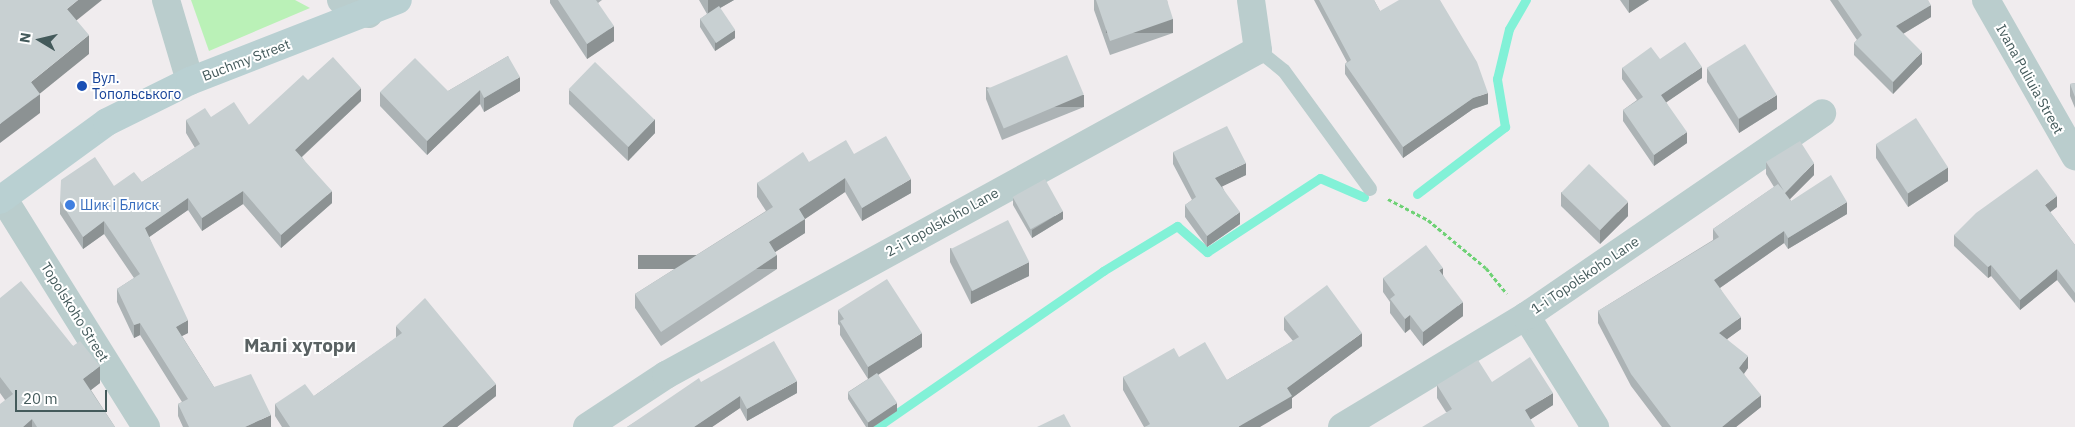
<!DOCTYPE html>
<meta charset="utf-8">
<style>
body{margin:0}
#map{position:relative;width:2075px;height:427px;overflow:hidden;background:#f0ecee;font-family:"IBM Plex Sans",sans-serif}
div>[style]{position:absolute}
[style*='--x']{left:calc(var(--x)*1px);top:calc(var(--y)*1px);width:calc(var(--w)*1px);rotate:calc(var(--a)*1deg)}
.green>*{inset:0;background:#baf1b7}
.stream>*{height:9px;margin:-4.5px;padding:0 4.5px;transform-origin:4.5px;border-radius:4.5px;background:#82f1d7}
.path>*{height:3px;margin-top:-1.5px;transform-origin:0;background:repeating-linear-gradient(90deg,#6ed175 0 4px,transparent 0 6.5px)}
.lane>*{height:14px;margin:-7px;padding:0 7px;transform-origin:7px;border-radius:7px;background:#bacdcd}
.street>*{height:28px;margin:-14px;padding:0 14px;transform-origin:14px;border-radius:14px;background:#bacdcd}
.secondary>*{height:28px;margin:-14px;padding:0 14px;transform-origin:14px;border-radius:14px;background:#b9d0d2}
.wall>*{inset:0;background:#acb3b5}
.shaded-wall>*{inset:0;background:#8c9293;transform-origin:0 0}
.building>*{inset:0;background:#c8d0d2;transform-origin:0 0}
.dots>*{width:14px;height:14px;translate:-50% -50%;box-sizing:border-box;border:2px solid #fff;border-radius:50%}
span{translate:-50% -50%;white-space:nowrap;text-align:center;line-height:1.15;-webkit-text-stroke:4px #fff;paint-order:stroke}
.street-label{font-size:14px;color:#445a5b}
.transit-label{font-size:14px;color:#164399}
.left{translate:0 -50%;text-align:left}
.shop-label{font-size:14px;color:#366cbe}
.district-label{font-size:19px;color:#596162;font-weight:700}
.north{position:absolute;left:15px;top:15px;width:50px;height:50px;-webkit-text-stroke:4px #fff;paint-order:stroke;rotate:279deg;font-size:14px;font-weight:700;line-height:20px;text-align:center;color:#445a5b}
.north::after{content:'';display:block;margin:auto;width:18px;height:22px;background:#445a5b;clip-path:polygon(50% 0,100% 100%,50% 72%,0 100%)}
.scale{position:absolute;left:15px;top:390px;width:92px;height:22px;box-sizing:border-box;border:2px solid #445a5b;border-top:0;padding-left:6px;font-size:15px;line-height:18px;white-space:nowrap;color:#445a5b;-webkit-text-stroke:4px #fff;paint-order:stroke}
</style>
<div id="map">
<div class="green">
<i style="clip-path:polygon(191px 0,295px 0,310px 8px,209px 51px)"></i>
</div>
<div class="stream">
<i style="--x:1417;--y:194;--w:111;--a:-37.3"></i>
<i style="--x:1505;--y:127;--w:49;--a:-99.5"></i>
<i style="--x:1497;--y:79;--w:51;--a:-76.5"></i>
<i style="--x:1509;--y:29;--w:34;--a:-60"></i>
<i style="--x:877;--y:427;--w:275;--a:-34.6"></i>
<i style="--x:1103;--y:271;--w:87;--a:-31.3"></i>
<i style="--x:1177;--y:226;--w:40;--a:41"></i>
<i style="--x:1207;--y:252;--w:135;--a:-33.2"></i>
<i style="--x:1320;--y:178;--w:48;--a:23.4"></i>
</div>
<div class="path">
<i style="--x:1388;--y:199;--w:45;--a:27.7"></i>
<i style="--x:1428;--y:220;--w:75;--a:39.6"></i>
<i style="--x:1486;--y:268;--w:33;--a:51"></i>
</div>
<div class="lane">
<i style="--x:1258;--y:50;--w:33;--a:39"></i>
<i style="--x:1284;--y:71;--w:146;--a:53.9"></i>
</div>
<div class="street">
<i style="--x:166;--y:0;--w:84;--a:73.5"></i>
<i style="--x:341;--y:0;--w:31;--a:27"></i>
<i style="--x:1986;--y:0;--w:180;--a:60.3"></i>
<i style="--x:3;--y:198;--w:270;--a:58"></i>
<i style="--x:1526;--y:316;--w:131;--a:58.1"></i>
<i style="--x:587;--y:427;--w:95;--a:-33.4"></i>
<i style="--x:666;--y:375;--w:675;--a:-28.77"></i>
<i style="--x:1258;--y:50;--w:50;--a:-98"></i>
<i style="--x:1342;--y:427;--w:215;--a:-31.1"></i>
<i style="--x:1526;--y:316;--w:359;--a:-34.4"></i>
</div>
<div class="secondary">
<i style="--x:0;--y:200;--w:132;--a:-36.1"></i>
<i style="--x:107;--y:122;--w:93;--a:-26.3"></i>
<i style="--x:190;--y:81;--w:223;--a:-21.3"></i>
</div>
<div class="wall">
<i style="clip-path:polygon(550px 0,602px 0,598px 3px,614px 41px,587px 59px,550px 3px)"></i>
<i style="clip-path:polygon(699px 0,734px 0,720px 8px,735px 38px,715px 51px,700px 27px,700px 19px,707px 14px)"></i>
<i style="clip-path:polygon(1094px 0,1167px 0,1173px 33px,1110px 55px,1094px 10px)"></i>
<i style="clip-path:polygon(1314px 0,1374px 0,1380px 11px,1488px 104px,1473px 109px,1403px 158px,1345px 74px,1345px 64px,1347px 62px)"></i>
<i style="clip-path:polygon(1620px 0,1649px 0,1629px 13px)"></i>
<i style="clip-path:polygon(1830px 0,1928px 0,1931px 17px,1903px 34px,1922px 64px,1893px 94px,1854px 55px,1854px 43px,1857px 40px)"></i>
<i style="clip-path:polygon(508px 56px,520px 91px,484px 112px,480px 104px,427px 155px,380px 106px,380px 92px,448px 91px)"></i>
<i style="clip-path:polygon(1660px 59px,1702px 78px,1666px 102px,1687px 143px,1654px 166px,1623px 121px,1623px 110px,1637px 100px,1622px 79px,1622px 68px)"></i>
<i style="clip-path:polygon(1707px 68px,1777px 109px,1739px 133px,1707px 82px)"></i>
<i style="clip-path:polygon(308px 80px,361px 101px,302px 157px,332px 203px,281px 248px,243px 204px,202px 231px,188px 210px,149px 237px,188px 333px,182px 336px,214px 387px,271px 427px,183px 427px,178px 416px,178px 404px,182px 402px,140px 335px,134px 338px,117px 302px,117px 289px,134px 278px,104px 234px,83px 249px,60px 214px,60px 201px,114px 186px,142px 182px,195px 148px,186px 133px,186px 120px,211px 117px,249px 125px)"></i>
<i style="clip-path:polygon(2075px 83px,2075px 108px,2070px 96px,2070px 84px)"></i>
<i style="clip-path:polygon(986px 87px,1084px 107px,1002px 140px,986px 99px)"></i>
<i style="clip-path:polygon(569px 90px,655px 133px,628px 161px,569px 104px)"></i>
<i style="clip-path:polygon(1876px 144px,1948px 181px,1908px 207px,1876px 158px)"></i>
<i style="clip-path:polygon(1173px 152px,1246px 175px,1222px 186px,1240px 224px,1207px 247px,1185px 217px,1185px 205px,1192px 200px,1173px 164px)"></i>
<i style="clip-path:polygon(854px 154px,911px 193px,862px 221px,845px 192px,805px 219px,805px 233px,775px 252px,777px 269px,661px 346px,635px 308px,635px 294px,766px 211px,757px 197px,757px 183px,809px 162px)"></i>
<i style="clip-path:polygon(1766px 162px,1814px 175px,1790px 199px,1791px 201px,1847px 214px,1788px 249px,1784px 243px,1720px 288px,1741px 329px,1727px 339px,1748px 368px,1744px 374px,1761px 407px,1736px 427px,1662px 427px,1631px 386px,1598px 323px,1598px 311px,1713px 240px,1713px 229px,1774px 187px,1766px 174px)"></i>
<i style="clip-path:polygon(1561px 192px,1628px 216px,1600px 244px,1561px 206px)"></i>
<i style="clip-path:polygon(1013px 198px,1063px 219px,1032px 238px,1013px 205px)"></i>
<i style="clip-path:polygon(2057px 207px,2050px 212px,2075px 245px,2075px 303px,2057px 280px,2020px 310px,1991px 276px,1988px 278px,1954px 246px,1954px 235px)"></i>
<i style="clip-path:polygon(950px 248px,1029px 276px,971px 304px,950px 262px)"></i>
<i style="clip-path:polygon(1443px 275px,1463px 316px,1423px 346px,1410px 329px,1405px 333px,1390px 313px,1390px 302px,1383px 292px,1383px 278px)"></i>
<i style="clip-path:polygon(0 298px,73px 346px,100px 383px,91px 390px,115px 427px,0 427px,5px 400px,0 393px)"></i>
<i style="clip-path:polygon(838px 310px,922px 347px,878px 375px,897px 411px,873px 427px,866px 427px,848px 399px,848px 392px,868px 379px,840px 335px,840px 326px,838px 324px)"></i>
<i style="clip-path:polygon(1284px 317px,1362px 346px,1292px 398px,1292px 408px,1144px 427px,1123px 390px,1123px 377px,1179px 357px,1227px 380px,1293px 341px,1284px 330px)"></i>
<i style="clip-path:polygon(396px 326px,496px 396px,457px 427px,282px 427px,275px 416px,275px 404px,314px 396px,396px 338px)"></i>
<i style="clip-path:polygon(701px 382px,797px 393px,747px 421px,740px 408px,712px 427px,627px 427px)"></i>
<i style="clip-path:polygon(1492px 382px,1553px 405px,1531px 419px,1446px 412px,1437px 398px,1437px 385px)"></i>
</div>
<div class="shaded-wall">
<i style="clip-path:polygon(78px 0,102px 0,67px 28px,67px 9px)"></i>
<i style="clip-path:polygon(708px 0,734px 0,708px 15px)"></i>
<i style="clip-path:polygon(1629px 0,1649px 0,1629px 13px)"></i>
<i style="clip-path:polygon(1931px 5px,1931px 17px,1896px 38px,1896px 26px)"></i>
<i style="left:1173px;top:19px;width:14px;height:67px;rotate:90deg"></i>
<i style="clip-path:polygon(614px 26px,614px 41px,587px 59px,587px 44px)"></i>
<i style="clip-path:polygon(735px 30px,735px 38px,715px 51px,715px 43px)"></i>
<i style="clip-path:polygon(89px 35px,89px 54px,32px 100px,40px 94px,40px 113px,0 143px,0 124px,31px 82px)"></i>
<i style="clip-path:polygon(1922px 52px,1922px 64px,1893px 94px,1893px 82px)"></i>
<i style="clip-path:polygon(1702px 67px,1702px 78px,1661px 106px,1661px 95px)"></i>
<i style="clip-path:polygon(520px 77px,520px 91px,484px 112px,484px 98px)"></i>
<i style="clip-path:polygon(361px 88px,361px 101px,295px 163px,295px 150px)"></i>
<i style="clip-path:polygon(480px 90px,480px 104px,427px 155px,427px 141px)"></i>
<i style="clip-path:polygon(1488px 93px,1488px 104px,1473px 109px,1403px 158px,1403px 147px,1473px 98px)"></i>
<i style="left:1084px;top:95px;width:12px;height:88px;rotate:90deg"></i>
<i style="clip-path:polygon(1777px 95px,1777px 109px,1739px 133px,1739px 119px)"></i>
<i style="clip-path:polygon(655px 119px,655px 133px,628px 161px,628px 147px)"></i>
<i style="clip-path:polygon(1687px 132px,1687px 143px,1654px 166px,1654px 155px)"></i>
<i style="clip-path:polygon(1246px 163px,1246px 175px,1215px 190px,1215px 178px)"></i>
<i style="clip-path:polygon(1814px 163px,1814px 175px,1785px 204px,1785px 193px)"></i>
<i style="clip-path:polygon(1948px 167px,1948px 181px,1908px 207px,1908px 193px)"></i>
<i style="clip-path:polygon(845px 178px,845px 192px,799px 223px,799px 209px)"></i>
<i style="clip-path:polygon(911px 179px,911px 193px,862px 221px,862px 208px)"></i>
<i style="clip-path:polygon(243px 191px,243px 204px,202px 231px,202px 218px)"></i>
<i style="clip-path:polygon(332px 191px,332px 203px,281px 248px,281px 235px)"></i>
<i style="clip-path:polygon(2057px 196px,2057px 207px,2045px 216px,2045px 205px)"></i>
<i style="clip-path:polygon(188px 198px,188px 210px,145px 240px,145px 228px)"></i>
<i style="clip-path:polygon(1628px 202px,1628px 216px,1600px 244px,1600px 230px)"></i>
<i style="clip-path:polygon(1847px 202px,1847px 214px,1788px 249px,1788px 238px)"></i>
<i style="clip-path:polygon(1063px 211px,1063px 219px,1032px 238px,1032px 230px)"></i>
<i style="clip-path:polygon(1240px 212px,1240px 224px,1207px 247px,1207px 236px)"></i>
<i style="clip-path:polygon(805px 219px,805px 233px,769px 256px,769px 242px)"></i>
<i style="clip-path:polygon(104px 221px,104px 234px,83px 249px,83px 237px)"></i>
<i style="clip-path:polygon(1784px 231px,1784px 243px,1714px 292px,1714px 280px)"></i>
<i style="left:777px;top:255px;width:14px;height:139px;rotate:90deg"></i>
<i style="clip-path:polygon(1029px 262px,1029px 276px,971px 304px,971px 291px)"></i>
<i style="clip-path:polygon(1991px 265px,1991px 276px,1988px 278px,1988px 267px)"></i>
<i style="clip-path:polygon(1443px 268px,1443px 281px,1439px 270px)"></i>
<i style="clip-path:polygon(2057px 269px,2057px 280px,2020px 310px,2020px 300px)"></i>
<i style="clip-path:polygon(1463px 302px,1463px 316px,1423px 346px,1423px 332px)"></i>
<i style="clip-path:polygon(1410px 315px,1410px 329px,1405px 333px,1405px 319px)"></i>
<i style="clip-path:polygon(1741px 317px,1741px 329px,1719px 345px,1719px 333px)"></i>
<i style="clip-path:polygon(188px 320px,188px 333px,176px 339px,176px 327px)"></i>
<i style="clip-path:polygon(140px 323px,140px 335px,134px 338px,134px 325px)"></i>
<i style="clip-path:polygon(922px 333px,922px 347px,868px 381px,868px 367px)"></i>
<i style="clip-path:polygon(1362px 333px,1362px 346px,1292px 398px,1292px 408px,1260px 427px,1238px 427px,1287px 388px)"></i>
<i style="clip-path:polygon(1748px 356px,1748px 368px,1739px 380px,1739px 368px)"></i>
<i style="clip-path:polygon(100px 366px,100px 383px,83px 396px,83px 379px)"></i>
<i style="clip-path:polygon(797px 381px,797px 393px,747px 421px,747px 409px)"></i>
<i style="clip-path:polygon(496px 384px,496px 396px,457px 427px,442px 427px)"></i>
<i style="clip-path:polygon(1553px 393px,1553px 405px,1525px 423px,1525px 410px)"></i>
<i style="clip-path:polygon(1761px 395px,1761px 407px,1736px 427px,1722px 427px)"></i>
<i style="clip-path:polygon(740px 396px,740px 408px,712px 427px,694px 427px)"></i>
<i style="clip-path:polygon(897px 403px,897px 411px,873px 427px,868px 427px,868px 422px)"></i>
<i style="clip-path:polygon(271px 415px,271px 427px,245px 427px)"></i>
<i style="clip-path:polygon(32px 419px,32px 427px,23px 427px)"></i>
</div>
<div class="building">
<i style="clip-path:polygon(0 0,78px 0,67px 9px,89px 35px,31px 82px,40px 94px,0 124px)"></i>
<i style="clip-path:polygon(558px 0,596px 0,614px 26px,587px 44px)"></i>
<i style="clip-path:polygon(1096px 0,1167px 0,1173px 19px,1110px 41px)"></i>
<i style="clip-path:polygon(1319px 0,1374px 0,1380px 11px,1399px 0,1440px 0,1477px 62px,1488px 93px,1473px 98px,1403px 147px,1345px 64px,1351px 60px)"></i>
<i style="clip-path:polygon(1838px 0,1928px 0,1931px 5px,1896px 26px,1922px 52px,1893px 82px,1854px 43px,1862px 35px)"></i>
<i style="left:719px;top:6px;width:29px;height:23px;rotate:56deg"></i>
<i style="clip-path:polygon(1685px 42px,1702px 67px,1661px 95px,1687px 132px,1654px 155px,1623px 110px,1643px 97px,1622px 68px,1651px 47px,1660px 59px)"></i>
<i style="left:1745px;top:44px;width:60px;height:45px;rotate:58deg"></i>
<i style="left:1067px;top:55px;width:43px;height:87px;rotate:67deg"></i>
<i style="clip-path:polygon(508px 56px,520px 77px,484px 98px,480px 90px,427px 141px,380px 92px,415px 58px,448px 91px)"></i>
<i style="clip-path:polygon(333px 57px,361px 88px,295px 150px,332px 191px,281px 235px,243px 191px,202px 218px,188px 198px,145px 228px,188px 320px,176px 327px,214px 387px,251px 374px,271px 415px,245px 427px,189px 427px,178px 404px,188px 399px,140px 323px,134px 325px,117px 289px,140px 274px,104px 221px,83px 237px,60px 201px,61px 180px,95px 157px,114px 186px,134px 172px,142px 182px,200px 144px,186px 120px,205px 108px,211px 117px,234px 102px,249px 125px,303px 75px,308px 80px)"></i>
<i style="left:595px;top:62px;width:83px;height:38px;rotate:44deg"></i>
<i style="clip-path:polygon(2075px 83px,2075px 97px,2070px 84px)"></i>
<i style="left:1916px;top:118px;width:59px;height:48px;rotate:57deg"></i>
<i style="clip-path:polygon(1227px 126px,1246px 163px,1215px 178px,1240px 212px,1207px 236px,1185px 205px,1196px 197px,1173px 152px)"></i>
<i style="clip-path:polygon(886px 136px,911px 179px,862px 208px,845px 178px,799px 209px,805px 219px,769px 242px,777px 255px,661px 332px,635px 294px,773px 207px,757px 183px,803px 152px,809px 162px,846px 140px,854px 154px)"></i>
<i style="clip-path:polygon(1800px 141px,1814px 163px,1785px 193px,1791px 201px,1831px 175px,1847px 202px,1788px 238px,1784px 231px,1714px 280px,1741px 317px,1719px 333px,1748px 356px,1739px 368px,1761px 395px,1722px 427px,1671px 427px,1631px 374px,1598px 311px,1719px 237px,1713px 229px,1778px 184px,1784px 191px,1766px 162px)"></i>
<i style="left:1589px;top:164px;width:54px;height:40px;rotate:44deg"></i>
<i style="clip-path:polygon(2037px 169px,2057px 196px,2045px 205px,2075px 245px,2075px 293px,2057px 269px,2020px 300px,1991px 265px,1988px 267px,1954px 235px,1976px 213px)"></i>
<i style="left:1045px;top:179px;width:37px;height:37px;rotate:61deg"></i>
<i style="left:1008px;top:220px;width:47px;height:64px;rotate:63deg"></i>
<i style="clip-path:polygon(1426px 245px,1443px 268px,1439px 270px,1463px 302px,1423px 332px,1410px 315px,1405px 319px,1390px 299px,1395px 295px,1383px 278px)"></i>
<i style="clip-path:polygon(887px 279px,922px 333px,868px 367px,840px 321px,844px 319px,838px 310px)"></i>
<i style="clip-path:polygon(21px 281px,73px 346px,80px 341px,100px 366px,83px 379px,115px 427px,37px 427px,32px 419px,23px 427px,0 427px,0 404px,13px 394px,0 377px,0 298px)"></i>
<i style="clip-path:polygon(1327px 285px,1362px 333px,1287px 388px,1292px 396px,1238px 427px,1145px 427px,1150px 424px,1123px 377px,1174px 348px,1179px 357px,1205px 342px,1227px 380px,1299px 337px,1284px 317px)"></i>
<i style="clip-path:polygon(425px 298px,496px 384px,442px 427px,290px 427px,275px 404px,305px 384px,314px 396px,402px 333px,396px 326px)"></i>
<i style="clip-path:polygon(774px 341px,797px 381px,747px 409px,740px 396px,694px 427px,627px 427px,699px 378px,701px 382px)"></i>
<i style="clip-path:polygon(1530px 357px,1553px 393px,1525px 410px,1535px 427px,1422px 427px,1452px 409px,1437px 385px,1478px 360px,1492px 382px)"></i>
<i style="left:877px;top:373px;width:36px;height:35px;rotate:56deg"></i>
<i style="clip-path:polygon(1064px 414px,1071px 427px,1037px 427px)"></i>
</div>
<div class="dots">
<i style="left:82px;top:86px;background:#1a4fb4"></i>
<i style="left:70px;top:205px;background:#3f7fe0"></i>
</div>
<div class="street-label">
<span style="left:246px;top:60px;rotate:-21deg">Buchmy Street</span>
<span style="left:2030px;top:79px;rotate:61deg">Ivana Puliuia Street</span>
<span style="left:942px;top:222px;rotate:-29deg">2-i Topolskoho Lane</span>
<span style="left:1585px;top:275px;rotate:-34deg">1-i Topolskoho Lane</span>
<span style="left:75px;top:312px;rotate:58deg">Topolskoho Street</span>
</div>
<div class="transit-label">
<span class="left" style="left:92px;top:86px">Вул.<br>Топольського</span>
</div>
<div class="shop-label">
<span class="left" style="left:80px;top:205px">Шик і Блиск</span>
</div>
<div class="district-label">
<span style="left:300px;top:346px">Малі хутори</span>
</div>
<div class="north">N</div>
<div class="scale">20 m</div>
</div>
